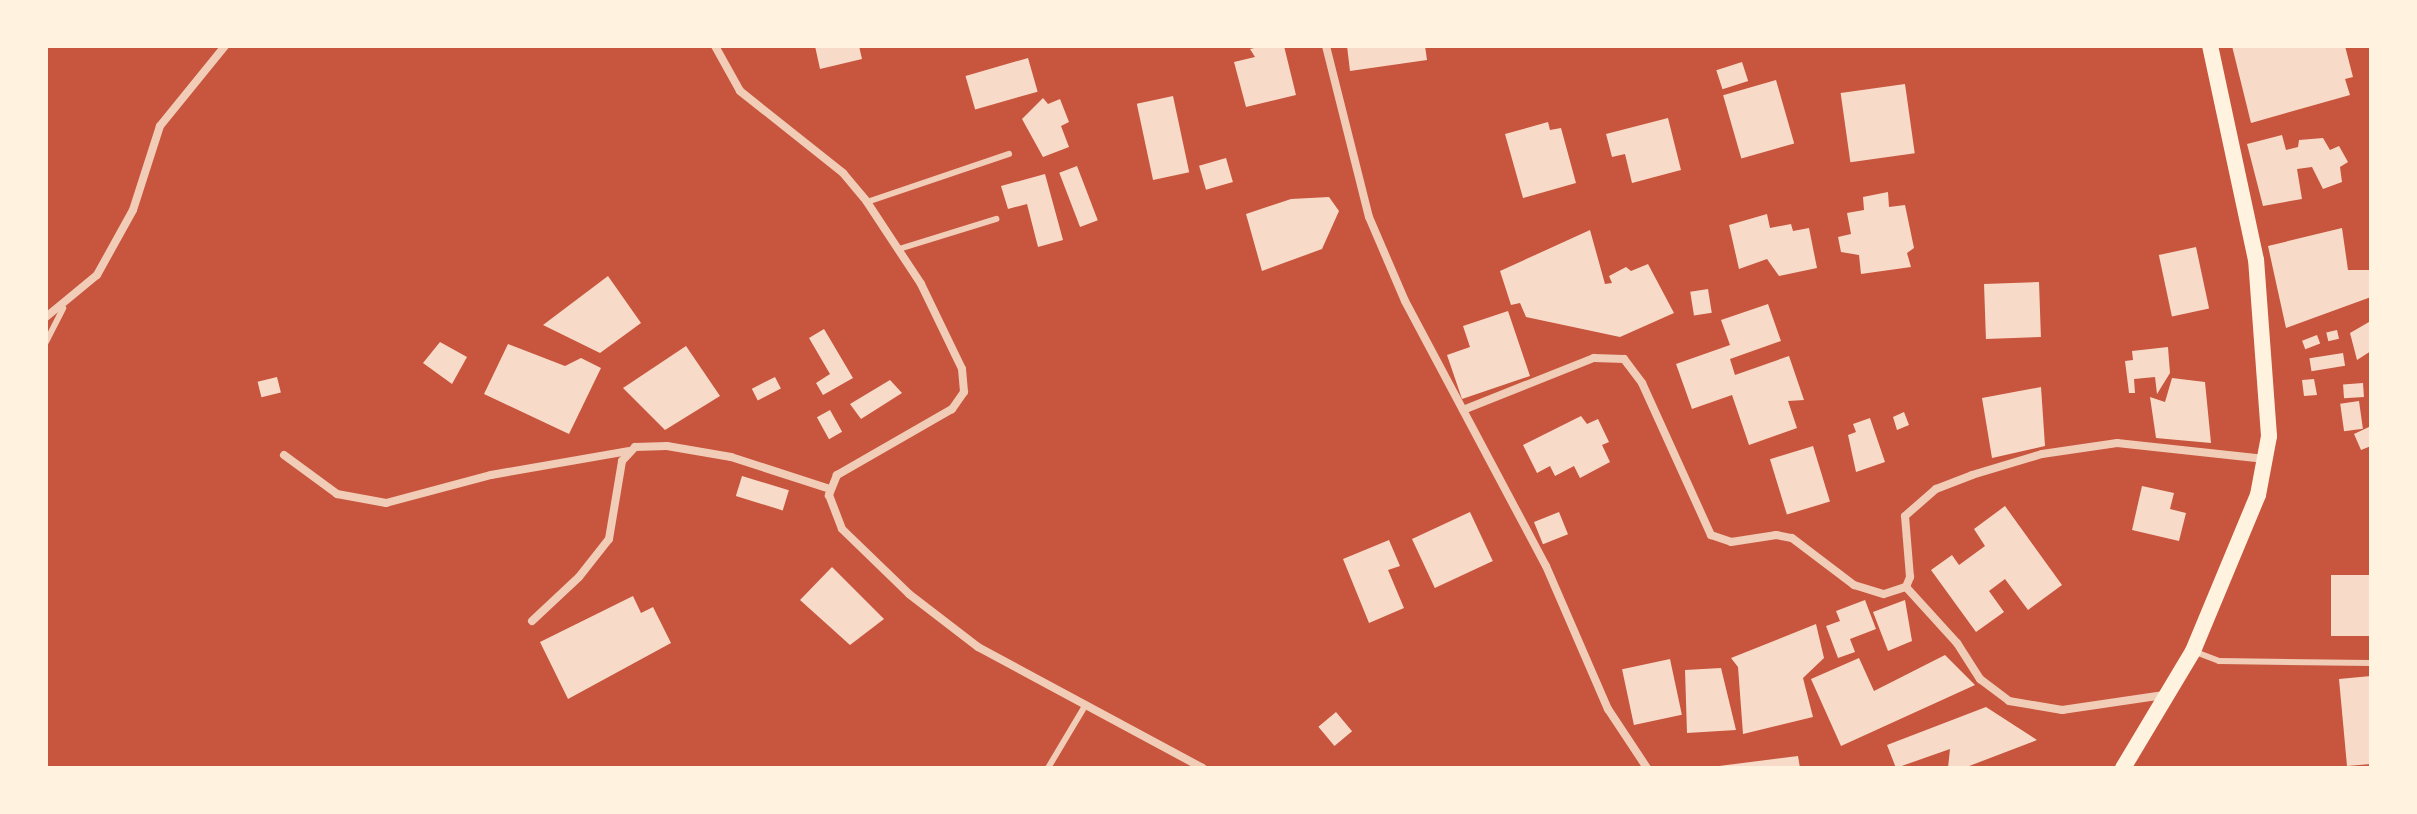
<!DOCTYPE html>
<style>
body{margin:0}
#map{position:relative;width:2417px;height:814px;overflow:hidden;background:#c8553d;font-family:"Exo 2",sans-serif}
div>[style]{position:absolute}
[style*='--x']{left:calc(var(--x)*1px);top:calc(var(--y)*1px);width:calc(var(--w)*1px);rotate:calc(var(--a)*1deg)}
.building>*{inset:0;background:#f7dbc8;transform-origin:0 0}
.service>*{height:6px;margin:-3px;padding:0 3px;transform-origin:3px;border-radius:3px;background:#f1ccb7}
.minor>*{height:8px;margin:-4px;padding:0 4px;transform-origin:4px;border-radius:4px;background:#f1ccb7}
.secondary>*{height:16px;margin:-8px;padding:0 8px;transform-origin:8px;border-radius:8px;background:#fff3e0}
span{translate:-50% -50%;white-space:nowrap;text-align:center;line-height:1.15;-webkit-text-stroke:8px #fff3e0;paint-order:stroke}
.frame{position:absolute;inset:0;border:48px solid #fff3e0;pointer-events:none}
</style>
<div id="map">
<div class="building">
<i style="clip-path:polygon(815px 46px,859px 46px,862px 59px,820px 69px)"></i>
<i style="clip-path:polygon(1263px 46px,1284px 46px,1296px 95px,1246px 107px,1234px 62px,1255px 57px,1250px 49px)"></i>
<i style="clip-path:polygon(1347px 46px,1425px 46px,1427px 60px,1350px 71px)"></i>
<i style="clip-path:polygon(2232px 46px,2345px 46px,2353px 77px,2345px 79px,2350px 95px,2251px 123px)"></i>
<i style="left:1028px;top:58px;width:35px;height:65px;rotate:74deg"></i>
<i style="left:1742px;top:62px;width:20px;height:27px;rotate:72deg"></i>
<i style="left:1776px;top:80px;width:66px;height:55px;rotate:74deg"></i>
<i style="left:1905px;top:84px;width:70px;height:65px;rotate:82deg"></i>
<i style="left:1173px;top:96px;width:78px;height:37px;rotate:78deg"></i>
<i style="clip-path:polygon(1043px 98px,1048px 104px,1060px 99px,1069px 122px,1061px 126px,1069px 147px,1043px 157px,1022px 119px)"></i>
<i style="clip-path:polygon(1668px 118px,1681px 170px,1632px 183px,1625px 154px,1612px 157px,1606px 134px)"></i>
<i style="clip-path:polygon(1548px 122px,1550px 130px,1561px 128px,1576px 183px,1523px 198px,1505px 134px)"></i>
<i style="clip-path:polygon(2282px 135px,2286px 150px,2298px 147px,2299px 140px,2323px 138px,2330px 150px,2339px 146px,2348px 162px,2340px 167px,2342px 182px,2323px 189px,2312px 167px,2297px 169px,2302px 199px,2263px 206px,2247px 144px)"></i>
<i style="left:1226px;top:158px;width:25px;height:28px;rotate:74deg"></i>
<i style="left:1077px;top:166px;width:58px;height:19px;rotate:69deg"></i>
<i style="clip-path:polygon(1045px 174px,1063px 240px,1038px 247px,1027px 204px,1008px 209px,1001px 186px)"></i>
<i style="clip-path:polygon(1888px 192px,1889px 207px,1905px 205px,1914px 248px,1907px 253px,1911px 267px,1861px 274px,1859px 255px,1841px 252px,1838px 237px,1851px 234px,1847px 213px,1864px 210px,1863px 197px)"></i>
<i style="clip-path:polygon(1329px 197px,1339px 211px,1322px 249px,1262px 271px,1246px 214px,1291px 199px)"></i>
<i style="clip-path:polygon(1767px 214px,1770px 228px,1791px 224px,1793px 231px,1809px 228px,1817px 268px,1779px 276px,1767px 259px,1739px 269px,1729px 225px)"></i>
<i style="clip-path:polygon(2342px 228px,2348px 270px,2371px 270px,2371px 297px,2286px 328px,2268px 246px)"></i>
<i style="clip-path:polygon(1590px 230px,1605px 284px,1612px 283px,1609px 276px,1626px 267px,1631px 271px,1648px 264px,1674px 313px,1620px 337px,1526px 317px,1520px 303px,1511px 305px,1500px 271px)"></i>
<i style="left:2196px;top:247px;width:63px;height:38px;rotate:78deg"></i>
<i style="clip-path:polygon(608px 276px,641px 323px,600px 353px,543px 325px)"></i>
<i style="left:2039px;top:282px;width:55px;height:55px;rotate:88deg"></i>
<i style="left:1708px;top:289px;width:24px;height:18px;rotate:81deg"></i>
<i style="clip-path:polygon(1768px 304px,1781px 341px,1730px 359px,1735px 375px,1789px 356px,1804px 400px,1788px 401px,1797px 428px,1749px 445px,1732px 395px,1692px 409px,1676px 364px,1730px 345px,1721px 320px)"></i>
<i style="clip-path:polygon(1508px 311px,1530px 376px,1462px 399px,1447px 355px,1470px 347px,1463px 326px)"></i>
<i style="clip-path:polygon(2369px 322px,2371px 351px,2357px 360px,2350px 333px)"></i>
<i style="clip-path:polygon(824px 329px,853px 378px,823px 395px,816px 383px,830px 374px,809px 338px)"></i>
<i style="left:2337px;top:330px;width:9px;height:11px;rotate:77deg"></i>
<i style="left:2317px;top:335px;width:9px;height:16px;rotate:69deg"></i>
<i style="clip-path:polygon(440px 342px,467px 357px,452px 384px,423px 363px)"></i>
<i style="clip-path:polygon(508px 344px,565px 366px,581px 358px,601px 368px,569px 434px,484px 394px)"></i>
<i style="clip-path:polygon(686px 346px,720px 396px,665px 430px,623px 388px)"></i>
<i style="clip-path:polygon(2168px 347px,2170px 373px,2157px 394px,2155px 377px,2134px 379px,2135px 393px,2129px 393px,2125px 361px,2133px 360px,2132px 351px)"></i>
<i style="left:2343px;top:353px;width:13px;height:34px;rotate:81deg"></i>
<i style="left:277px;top:377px;width:16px;height:20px;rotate:76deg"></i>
<i style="left:775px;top:377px;width:13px;height:26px;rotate:63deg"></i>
<i style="clip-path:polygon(2172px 378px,2205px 382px,2211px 443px,2156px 438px,2150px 397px,2165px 402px)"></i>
<i style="clip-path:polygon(2314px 379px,2317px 395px,2304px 396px,2302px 380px)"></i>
<i style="clip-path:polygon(890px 380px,902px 393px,861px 419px,850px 404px)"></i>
<i style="left:2363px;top:383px;width:14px;height:20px;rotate:86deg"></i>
<i style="clip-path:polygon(2041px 387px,2045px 446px,1992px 458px,1982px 398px)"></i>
<i style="left:2359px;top:401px;width:28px;height:19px;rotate:82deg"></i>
<i style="left:830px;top:410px;width:25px;height:15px;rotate:61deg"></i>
<i style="clip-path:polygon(1904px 412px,1909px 425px,1897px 430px,1893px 417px)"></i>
<i style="clip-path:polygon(1581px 416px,1587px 424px,1598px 419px,1609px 442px,1602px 445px,1610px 462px,1580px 478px,1574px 466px,1555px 476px,1550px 466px,1537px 473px,1523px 445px)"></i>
<i style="clip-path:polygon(1870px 418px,1885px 462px,1856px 472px,1848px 435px,1856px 432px,1853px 424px)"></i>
<i style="clip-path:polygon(2371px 426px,2371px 446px,2361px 450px,2354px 434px)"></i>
<i style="left:1813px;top:446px;width:58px;height:45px;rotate:73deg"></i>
<i style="left:742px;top:476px;width:49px;height:21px;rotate:17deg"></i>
<i style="clip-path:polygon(2142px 486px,2174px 493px,2170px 509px,2186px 513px,2179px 541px,2132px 530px)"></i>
<i style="clip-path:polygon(2005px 506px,2062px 585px,2028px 610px,2005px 579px,1989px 591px,2004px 612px,1976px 632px,1931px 570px,1952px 555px,1959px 565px,1985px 546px,1974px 529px)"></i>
<i style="left:1470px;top:512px;width:54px;height:64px;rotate:65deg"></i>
<i style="left:1559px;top:512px;width:24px;height:27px;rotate:68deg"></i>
<i style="clip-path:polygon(1389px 540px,1400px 566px,1388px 570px,1404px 608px,1369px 623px,1343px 559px)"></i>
<i style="clip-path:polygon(832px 567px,884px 619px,850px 645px,800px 600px)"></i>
<i style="left:2371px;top:575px;width:61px;height:40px;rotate:90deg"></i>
<i style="clip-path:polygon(633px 596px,641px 613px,653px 607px,671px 643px,568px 699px,540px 642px)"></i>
<i style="clip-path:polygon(1865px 600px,1876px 629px,1850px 639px,1855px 652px,1838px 658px,1826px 626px,1840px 621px,1836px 611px)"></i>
<i style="clip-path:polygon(1905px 600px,1912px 641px,1888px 651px,1873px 612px)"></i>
<i style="clip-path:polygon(1816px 624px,1824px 658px,1803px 678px,1813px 717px,1743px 734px,1738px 667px,1731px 658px)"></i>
<i style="clip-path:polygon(1945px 655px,1975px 685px,1841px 746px,1811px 679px,1859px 658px,1874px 691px)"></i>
<i style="left:1670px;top:659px;width:57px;height:49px;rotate:78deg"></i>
<i style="clip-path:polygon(1721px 668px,1736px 730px,1687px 733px,1685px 670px)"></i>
<i style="clip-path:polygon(2371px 676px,2371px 764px,2347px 766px,2339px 679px)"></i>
<i style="clip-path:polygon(1986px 707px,2037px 740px,1964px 768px,1948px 768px,1950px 749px,1896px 768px,1887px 745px)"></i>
<i style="left:1336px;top:712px;width:25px;height:23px;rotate:50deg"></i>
<i style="clip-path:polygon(1798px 756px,1800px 768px,1719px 768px,1719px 766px)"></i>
</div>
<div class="service">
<i style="--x:867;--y:202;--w:150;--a:-18.7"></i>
<i style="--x:899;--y:249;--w:102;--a:-17.2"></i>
<i style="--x:46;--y:342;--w:38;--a:-63"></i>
<i style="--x:2193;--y:651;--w:28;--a:21"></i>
<i style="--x:2219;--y:661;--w:152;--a:0.8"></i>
<i style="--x:1048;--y:768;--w:72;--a:-59.2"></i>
</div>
<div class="minor">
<i style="--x:715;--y:46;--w:51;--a:60.9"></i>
<i style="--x:740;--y:91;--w:132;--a:38.5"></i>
<i style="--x:843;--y:173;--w:38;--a:50"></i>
<i style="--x:867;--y:202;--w:98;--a:56.6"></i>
<i style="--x:921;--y:284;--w:94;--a:64.2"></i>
<i style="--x:962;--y:369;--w:23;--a:85"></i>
<i style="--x:964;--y:392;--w:21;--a:125"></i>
<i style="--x:952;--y:409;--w:133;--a:150.1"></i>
<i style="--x:837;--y:475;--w:22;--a:112"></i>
<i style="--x:829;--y:495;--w:36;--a:69"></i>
<i style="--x:842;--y:529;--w:93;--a:44.1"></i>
<i style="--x:909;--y:594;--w:87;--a:37.5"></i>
<i style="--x:978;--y:647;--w:255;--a:28.3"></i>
<i style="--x:1326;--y:46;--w:176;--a:75.9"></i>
<i style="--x:1369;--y:217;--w:91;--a:66.8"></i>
<i style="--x:1405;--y:301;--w:300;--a:62"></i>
<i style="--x:1546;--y:566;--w:156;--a:66.6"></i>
<i style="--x:1608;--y:709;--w:71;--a:56.5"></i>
<i style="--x:46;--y:317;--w:66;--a:-39.5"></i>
<i style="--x:97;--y:275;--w:74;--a:-61"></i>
<i style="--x:133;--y:210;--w:88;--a:-72.2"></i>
<i style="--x:160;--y:126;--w:103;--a:-50.9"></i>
<i style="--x:1463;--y:410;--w:141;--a:-21.7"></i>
<i style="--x:1594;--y:358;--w:30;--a:2"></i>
<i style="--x:1624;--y:359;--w:30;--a:53"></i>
<i style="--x:1642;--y:383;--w:167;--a:65.6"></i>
<i style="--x:1711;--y:535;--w:21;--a:19"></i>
<i style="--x:1731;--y:542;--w:46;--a:-8.8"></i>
<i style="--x:1776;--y:535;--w:16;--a:11"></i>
<i style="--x:1792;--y:538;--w:78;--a:37.2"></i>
<i style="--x:1854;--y:585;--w:31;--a:17"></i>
<i style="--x:1884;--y:594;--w:23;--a:-18"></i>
<i style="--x:1906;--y:587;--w:11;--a:-68"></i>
<i style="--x:1910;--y:577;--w:61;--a:-94.7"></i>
<i style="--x:1905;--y:516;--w:41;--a:-41.1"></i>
<i style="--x:1936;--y:489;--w:39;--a:-21"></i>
<i style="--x:1972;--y:475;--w:73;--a:-16.7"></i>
<i style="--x:2042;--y:454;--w:76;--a:-8.3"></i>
<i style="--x:2117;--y:443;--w:149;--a:6.2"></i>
<i style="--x:284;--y:455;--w:66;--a:36.3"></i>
<i style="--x:337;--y:494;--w:50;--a:10.4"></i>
<i style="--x:386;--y:503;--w:109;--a:-14.9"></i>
<i style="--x:491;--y:475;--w:139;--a:-9.9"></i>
<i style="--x:1906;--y:587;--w:76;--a:47.7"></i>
<i style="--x:1957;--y:643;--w:43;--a:57.4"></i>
<i style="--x:1980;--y:679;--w:36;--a:37"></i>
<i style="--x:2009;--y:701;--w:54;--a:9.6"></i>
<i style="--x:2062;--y:710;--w:103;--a:-8.4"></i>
<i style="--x:532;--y:621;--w:64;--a:-43.1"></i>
<i style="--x:579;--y:577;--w:48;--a:-51.7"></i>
<i style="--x:609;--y:539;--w:79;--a:-80.5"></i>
<i style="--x:622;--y:461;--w:19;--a:-47"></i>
<i style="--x:635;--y:447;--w:32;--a:-2"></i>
<i style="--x:667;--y:446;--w:65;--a:9.8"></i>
<i style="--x:731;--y:457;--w:104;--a:17.9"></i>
</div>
<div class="secondary">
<i style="--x:2123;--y:768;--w:136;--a:-59.1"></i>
<i style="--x:2193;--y:651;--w:169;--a:-67.4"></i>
<i style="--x:2258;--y:495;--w:60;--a:-79.4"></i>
<i style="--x:2269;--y:436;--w:176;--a:-94.2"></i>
<i style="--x:2256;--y:260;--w:219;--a:-102.1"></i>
</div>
<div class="frame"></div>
</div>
